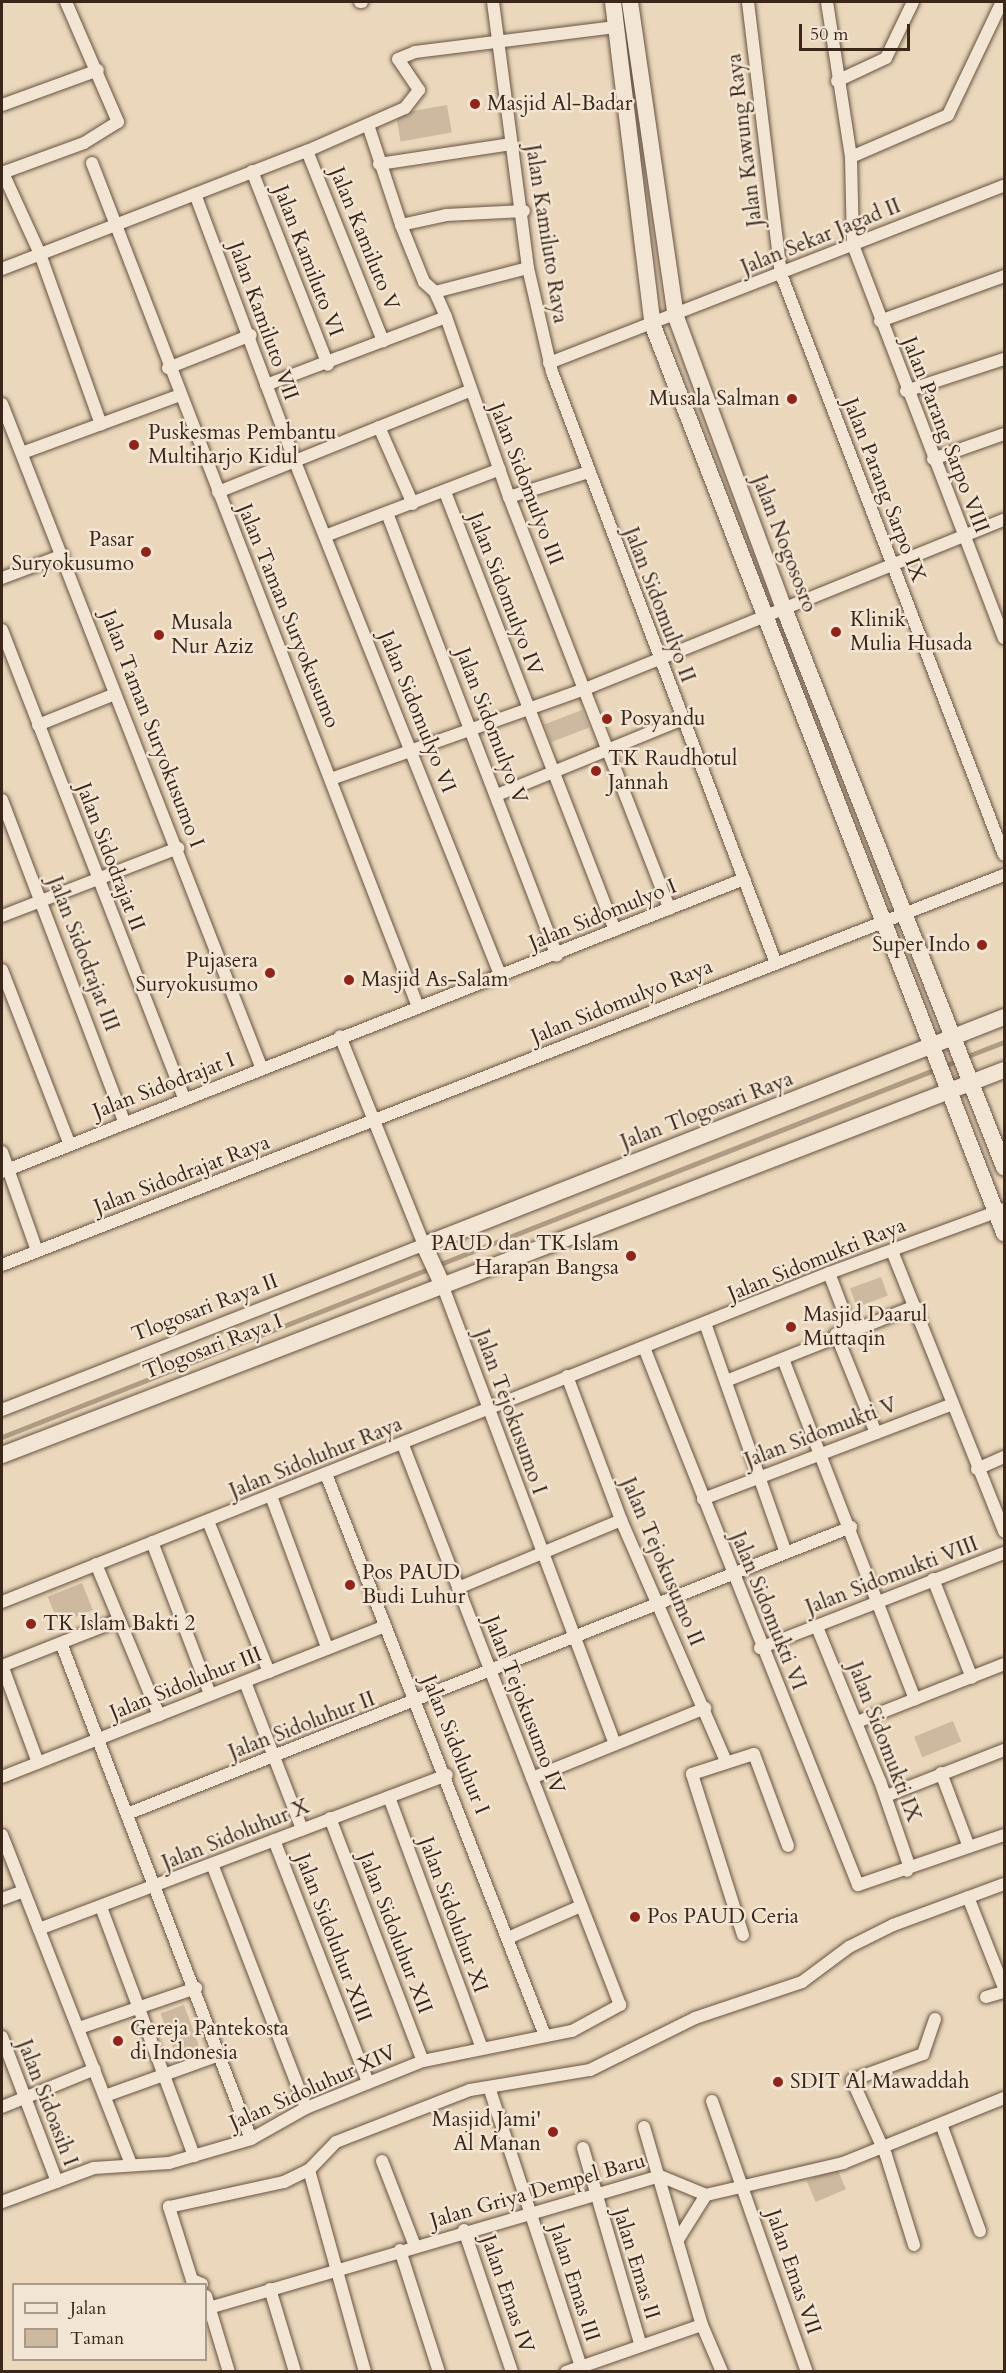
<!DOCTYPE html>
<style>
body{margin:0}
#map{position:relative;width:1006px;height:2373px;overflow:hidden;background:#ebd7bb;font-family:Cardo,serif}
div>[style]{position:absolute}
[style*='--x']{left:calc(var(--x)*1px);top:calc(var(--y)*1px);width:calc(var(--w)*1px);rotate:calc(var(--a)*1deg)}
.green>*{inset:0;background:#cdb9a0;transform-origin:0 0}
.stream>*{height:4.5px;margin:-2.25px;padding:0 2.25px;transform-origin:2.25px;border-radius:2.25px;background:#af9b84}
.roads{filter:drop-shadow(0 0 2px #665342) drop-shadow(0 0 2px #665342)}
.street>*{height:12px;margin:-6px;padding:0 6px;transform-origin:6px;border-radius:6px;background:#f2e5d3}
.secondary>*{height:16px;margin:-8px;padding:0 8px;transform-origin:8px;border-radius:8px;background:#f2e5d3}
.dots>*{width:16px;height:16px;translate:-50% -50%;box-sizing:border-box;border:3px solid #f2e5d3;border-radius:50%}
span{translate:-50% -50%;white-space:nowrap;text-align:center;line-height:1.15;-webkit-text-stroke:5px #f2e5d3;paint-order:stroke}
.poi-label{font-size:21px;color:#3a271a}
.left{translate:0 -50%;text-align:left}
.right{translate:-100% -50%;text-align:right}
.street-label{font-size:21px;color:#3a271a}
.frame{position:absolute;inset:0;border:3px solid #3a271a;pointer-events:none}
.legend{position:absolute;left:12px;top:2283px;width:195px;height:78px;box-sizing:border-box;background:#f2e5d3;border:2px solid #a89989;margin:0;padding:8px 10px;list-style:none;font-size:18px;color:#3a271a}
.legend li{display:flex;align-items:center;gap:12px;height:30px}
.legend b{width:30px;border:2px solid #a89989}
.scale{position:absolute;left:799px;top:24px;width:111px;height:27px;box-sizing:border-box;border:3px solid #3a271a;border-top:0;padding-left:8px;font-size:18px;line-height:21px;white-space:nowrap;color:#3a271a;-webkit-text-stroke:4px #f2e5d3;paint-order:stroke}
</style>
<div id="map">
<div class="green">
<i style="left:447px;top:105px;width:28px;height:52px;rotate:80deg"></i>
<i style="left:582px;top:710px;width:19px;height:40px;rotate:69deg"></i>
<i style="left:881px;top:1277px;width:20px;height:33px;rotate:70deg"></i>
<i style="left:82px;top:1583px;width:29px;height:37px;rotate:68deg"></i>
<i style="left:953px;top:1721px;width:22px;height:42px;rotate:68deg"></i>
<i style="left:184px;top:2005px;width:48px;height:25px;rotate:70deg"></i>
<i style="left:837px;top:2168px;width:23px;height:33px;rotate:67deg"></i>
</div>
<div class="stream">
<i style="--x:965;--y:1057;--w:42;--a:-21"></i>
<i style="--x:438;--y:1265;--w:558;--a:-21.46"></i>
<i style="--x:2;--y:1437;--w:460;--a:-21.5"></i>
</div>
<div class="roads">
<div class="street">
<i style="--x:360;--y:2;--w:2;--a:0"></i>
<i style="--x:493;--y:2;--w:268;--a:82.5"></i>
<i style="--x:528;--y:268;--w:107;--a:77"></i>
<i style="--x:552;--y:372;--w:630;--a:69.26"></i>
<i style="--x:748;--y:2;--w:274;--a:83.1"></i>
<i style="--x:781;--y:274;--w:622;--a:69"></i>
<i style="--x:827;--y:2;--w:157;--a:81.2"></i>
<i style="--x:851;--y:157;--w:88;--a:88.7"></i>
<i style="--x:853;--y:245;--w:421;--a:69"></i>
<i style="--x:837;--y:81;--w:54;--a:-25.1"></i>
<i style="--x:886;--y:58;--w:62;--a:-64.3"></i>
<i style="--x:2;--y:105;--w:102;--a:-20"></i>
<i style="--x:368;--y:125;--w:105;--a:71.7"></i>
<i style="--x:401;--y:225;--w:61;--a:68"></i>
<i style="--x:424;--y:282;--w:15;--a:42"></i>
<i style="--x:435;--y:292;--w:27;--a:66"></i>
<i style="--x:446;--y:317;--w:191;--a:70.7"></i>
<i style="--x:509;--y:497;--w:442;--a:68.7"></i>
<i style="--x:307;--y:151;--w:205;--a:68.2"></i>
<i style="--x:851;--y:157;--w:106;--a:-23.4"></i>
<i style="--x:948;--y:115;--w:125;--a:-64.5"></i>
<i style="--x:92;--y:163;--w:905;--a:68.88"></i>
<i style="--x:379;--y:164;--w:134;--a:-8.6"></i>
<i style="--x:252;--y:171;--w:208;--a:68.6"></i>
<i style="--x:2;--y:173;--w:87;--a:-20.1"></i>
<i style="--x:84;--y:143;--w:40;--a:-32"></i>
<i style="--x:118;--y:122;--w:131;--a:-113.4"></i>
<i style="--x:3;--y:173;--w:89;--a:65.4"></i>
<i style="--x:40;--y:254;--w:181;--a:70.3"></i>
<i style="--x:195;--y:194;--w:286;--a:69.5"></i>
<i style="--x:295;--y:462;--w:555;--a:68.2"></i>
<i style="--x:401;--y:225;--w:46;--a:-12.5"></i>
<i style="--x:446;--y:215;--w:78;--a:-2.9"></i>
<i style="--x:2;--y:269;--w:327;--a:-21.2"></i>
<i style="--x:307;--y:151;--w:107;--a:-23.7"></i>
<i style="--x:405;--y:108;--w:23;--a:-52"></i>
<i style="--x:419;--y:90;--w:37;--a:-124"></i>
<i style="--x:398;--y:59;--w:18;--a:-22"></i>
<i style="--x:415;--y:52;--w:202;--a:-7.1"></i>
<i style="--x:435;--y:292;--w:96;--a:-14.5"></i>
<i style="--x:880;--y:321;--w:132;--a:-19.9"></i>
<i style="--x:549;--y:363;--w:488;--a:-21.3"></i>
<i style="--x:168;--y:368;--w:89;--a:-21.7"></i>
<i style="--x:266;--y:385;--w:192;--a:-20.7"></i>
<i style="--x:906;--y:391;--w:103;--a:-18.1"></i>
<i style="--x:2;--y:404;--w:714;--a:68.65"></i>
<i style="--x:379;--y:427;--w:84;--a:66.2"></i>
<i style="--x:22;--y:453;--w:166;--a:-20.1"></i>
<i style="--x:933;--y:459;--w:75;--a:-19.4"></i>
<i style="--x:218;--y:492;--w:271;--a:-21.9"></i>
<i style="--x:445;--y:492;--w:470;--a:68.8"></i>
<i style="--x:509;--y:497;--w:80;--a:-17.5"></i>
<i style="--x:387;--y:513;--w:474;--a:69"></i>
<i style="--x:325;--y:536;--w:187;--a:-20.9"></i>
<i style="--x:2;--y:578;--w:65;--a:-20.7"></i>
<i style="--x:2;--y:630;--w:502;--a:68.75"></i>
<i style="--x:38;--y:725;--w:83;--a:-21.9"></i>
<i style="--x:331;--y:779;--w:269;--a:-19.5"></i>
<i style="--x:585;--y:689;--w:452;--a:-22"></i>
<i style="--x:497;--y:795;--w:199;--a:-22.2"></i>
<i style="--x:2;--y:800;--w:346;--a:69.2"></i>
<i style="--x:2;--y:916;--w:189;--a:-21.1"></i>
<i style="--x:2;--y:970;--w:186;--a:68.8"></i>
<i style="--x:2;--y:1152;--w:105;--a:70.5"></i>
<i style="--x:2;--y:1172;--w:798;--a:-21.55"></i>
<i style="--x:892;--y:1251;--w:302;--a:68.2"></i>
<i style="--x:2;--y:1265;--w:1075;--a:-21.27"></i>
<i style="--x:829;--y:1273;--w:59;--a:69.1"></i>
<i style="--x:442;--y:1284;--w:489;--a:69.4"></i>
<i style="--x:706;--y:1326;--w:238;--a:70.6"></i>
<i style="--x:836;--y:1334;--w:107;--a:68"></i>
<i style="--x:645;--y:1350;--w:576;--a:68.29"></i>
<i style="--x:858;--y:1885;--w:154;--a:-18.9"></i>
<i style="--x:783;--y:1359;--w:365;--a:68.8"></i>
<i style="--x:567;--y:1376;--w:154;--a:69.4"></i>
<i style="--x:621;--y:1520;--w:263;--a:66.5"></i>
<i style="--x:726;--y:1381;--w:203;--a:-21.6"></i>
<i style="--x:2;--y:1410;--w:453;--a:-21.4"></i>
<i style="--x:424;--y:1245;--w:225;--a:-111.9"></i>
<i style="--x:977;--y:1469;--w:30;--a:-24"></i>
<i style="--x:326;--y:1474;--w:600;--a:68.7"></i>
<i style="--x:271;--y:1496;--w:161;--a:69.7"></i>
<i style="--x:703;--y:1499;--w:267;--a:-20.8"></i>
<i style="--x:208;--y:1521;--w:163;--a:68"></i>
<i style="--x:152;--y:1542;--w:163;--a:69.1"></i>
<i style="--x:96;--y:1564;--w:164;--a:67.4"></i>
<i style="--x:933;--y:1579;--w:106;--a:68.5"></i>
<i style="--x:458;--y:1588;--w:177;--a:-22.6"></i>
<i style="--x:2;--y:1602;--w:890;--a:-21.69"></i>
<i style="--x:829;--y:1273;--w:186;--a:-20.1"></i>
<i style="--x:817;--y:1627;--w:166;--a:67.8"></i>
<i style="--x:880;--y:1781;--w:89;--a:71"></i>
<i style="--x:909;--y:1865;--w:6;--a:108"></i>
<i style="--x:61;--y:1643;--w:531;--a:69.04"></i>
<i style="--x:760;--y:1648;--w:262;--a:-21.3"></i>
<i style="--x:2;--y:1665;--w:104;--a:69.8"></i>
<i style="--x:2;--y:1666;--w:126;--a:-21.5"></i>
<i style="--x:245;--y:1682;--w:158;--a:68.8"></i>
<i style="--x:857;--y:1722;--w:158;--a:-21.5"></i>
<i style="--x:941;--y:1773;--w:79;--a:69.3"></i>
<i style="--x:2;--y:1777;--w:412;--a:-21.5"></i>
<i style="--x:532;--y:1778;--w:187;--a:-22"></i>
<i style="--x:886;--y:1796;--w:127;--a:-21.3"></i>
<i style="--x:389;--y:1797;--w:265;--a:69.7"></i>
<i style="--x:127;--y:1814;--w:779;--a:-21.62"></i>
<i style="--x:330;--y:1818;--w:260;--a:69.1"></i>
<i style="--x:2;--y:1835;--w:353;--a:68.6"></i>
<i style="--x:274;--y:1840;--w:260;--a:68.8"></i>
<i style="--x:212;--y:1864;--w:261;--a:68.9"></i>
<i style="--x:968;--y:1897;--w:98;--a:68.4"></i>
<i style="--x:2;--y:1899;--w:23;--a:-20"></i>
<i style="--x:101;--y:1907;--w:266;--a:69.5"></i>
<i style="--x:39;--y:1929;--w:436;--a:-20.7"></i>
<i style="--x:743;--y:1935;--w:169;--a:-107.6"></i>
<i style="--x:692;--y:1774;--w:65;--a:-17.9"></i>
<i style="--x:754;--y:1754;--w:98;--a:69.7"></i>
<i style="--x:510;--y:1937;--w:77;--a:-23.6"></i>
<i style="--x:986;--y:1997;--w:19;--a:-16"></i>
<i style="--x:79;--y:2028;--w:124;--a:-18.9"></i>
<i style="--x:2;--y:2037;--w:155;--a:69.2"></i>
<i style="--x:490;--y:2090;--w:292;--a:71.8"></i>
<i style="--x:105;--y:2096;--w:124;--a:-19.7"></i>
<i style="--x:712;--y:2101;--w:287;--a:70.7"></i>
<i style="--x:2;--y:2107;--w:100;--a:-22.2"></i>
<i style="--x:941;--y:2124;--w:114;--a:70"></i>
<i style="--x:644;--y:2127;--w:206;--a:73.7"></i>
<i style="--x:702;--y:2325;--w:51;--a:66.9"></i>
<i style="--x:583;--y:2148;--w:206;--a:73.7"></i>
<i style="--x:382;--y:2161;--w:91;--a:68.8"></i>
<i style="--x:309;--y:2170;--w:210;--a:74.5"></i>
<i style="--x:2;--y:2202;--w:98;--a:-20.3"></i>
<i style="--x:94;--y:2168;--w:75;--a:-3.8"></i>
<i style="--x:169;--y:2163;--w:85;--a:-16.3"></i>
<i style="--x:251;--y:2139;--w:63;--a:-29.4"></i>
<i style="--x:306;--y:2108;--w:126;--a:-21.9"></i>
<i style="--x:423;--y:2061;--w:152;--a:-11.4"></i>
<i style="--x:572;--y:2031;--w:55;--a:-28.4"></i>
<i style="--x:620;--y:2005;--w:601;--a:-111.18"></i>
<i style="--x:464;--y:2230;--w:150;--a:71.3"></i>
<i style="--x:679;--y:2238;--w:51;--a:-57.9"></i>
<i style="--x:914;--y:2245;--w:94;--a:-107.3"></i>
<i style="--x:886;--y:2155;--w:82;--a:-114.4"></i>
<i style="--x:852;--y:2080;--w:76;--a:-20.1"></i>
<i style="--x:923;--y:2054;--w:37;--a:-71"></i>
<i style="--x:400;--y:2250;--w:128;--a:72.3"></i>
<i style="--x:202;--y:2284;--w:11;--a:-158"></i>
<i style="--x:192;--y:2280;--w:77;--a:-107.5"></i>
<i style="--x:169;--y:2207;--w:118;--a:-12.3"></i>
<i style="--x:284;--y:2182;--w:28;--a:-26"></i>
<i style="--x:309;--y:2170;--w:39;--a:-46"></i>
<i style="--x:336;--y:2142;--w:144;--a:-21.2"></i>
<i style="--x:470;--y:2090;--w:122;--a:-9.5"></i>
<i style="--x:590;--y:2070;--w:117;--a:-26.3"></i>
<i style="--x:695;--y:2018;--w:113;--a:-18.6"></i>
<i style="--x:802;--y:1982;--w:59;--a:-36.7"></i>
<i style="--x:849;--y:1947;--w:49;--a:-26.6"></i>
<i style="--x:893;--y:1925;--w:118;--a:-20.3"></i>
<i style="--x:270;--y:2289;--w:87;--a:73.2"></i>
<i style="--x:206;--y:2296;--w:79;--a:73.2"></i>
<i style="--x:209;--y:2308;--w:470;--a:-16.3"></i>
<i style="--x:660;--y:2176;--w:50;--a:22.4"></i>
<i style="--x:706;--y:2195;--w:141;--a:-13.1"></i>
<i style="--x:843;--y:2163;--w:174;--a:-22"></i>
<i style="--x:566;--y:2372;--w:144;--a:-19.1"></i>
</div>
<div class="secondary">
<i style="--x:613;--y:2;--w:326;--a:83"></i>
<i style="--x:653;--y:326;--w:973;--a:68.84"></i>
<i style="--x:630;--y:2;--w:318;--a:81.7"></i>
<i style="--x:676;--y:317;--w:314;--a:69.7"></i>
<i style="--x:785;--y:611;--w:598;--a:68.5"></i>
<i style="--x:442;--y:1284;--w:43;--a:-114.8"></i>
<i style="--x:424;--y:1245;--w:623;--a:-21.46"></i>
<i style="--x:2;--y:1455;--w:1073;--a:-21.02"></i>
</div>
</div>
<div class="dots">
<i style="left:475px;top:104px;background:#8f2418"></i>
<i style="left:792px;top:399px;background:#8f2418"></i>
<i style="left:134px;top:445px;background:#8f2418"></i>
<i style="left:146px;top:552px;background:#8f2418"></i>
<i style="left:836px;top:632px;background:#8f2418"></i>
<i style="left:159px;top:635px;background:#8f2418"></i>
<i style="left:607px;top:719px;background:#8f2418"></i>
<i style="left:596px;top:771px;background:#8f2418"></i>
<i style="left:982px;top:945px;background:#8f2418"></i>
<i style="left:270px;top:973px;background:#8f2418"></i>
<i style="left:349px;top:980px;background:#8f2418"></i>
<i style="left:631px;top:1256px;background:#8f2418"></i>
<i style="left:791px;top:1327px;background:#8f2418"></i>
<i style="left:350px;top:1585px;background:#8f2418"></i>
<i style="left:31px;top:1624px;background:#8f2418"></i>
<i style="left:635px;top:1917px;background:#8f2418"></i>
<i style="left:118px;top:2041px;background:#8f2418"></i>
<i style="left:778px;top:2082px;background:#8f2418"></i>
<i style="left:553px;top:2132px;background:#8f2418"></i>
</div>
<div class="poi-label">
<span class="left" style="left:487px;top:104px">Masjid Al-Badar</span>
<span class="right" style="left:780px;top:399px">Musala Salman</span>
<span class="left" style="left:148px;top:445px">Puskesmas Pembantu<br>Multiharjo Kidul</span>
<span class="right" style="left:134px;top:552px">Pasar<br>Suryokusumo</span>
<span class="left" style="left:850px;top:632px">Klinik<br>Mulia Husada</span>
<span class="left" style="left:171px;top:635px">Musala<br>Nur Aziz</span>
<span class="left" style="left:620px;top:719px">Posyandu</span>
<span class="left" style="left:608px;top:771px">TK Raudhotul<br>Jannah</span>
<span class="right" style="left:970px;top:945px">Super Indo</span>
<span class="right" style="left:258px;top:973px">Pujasera<br>Suryokusumo</span>
<span class="left" style="left:361px;top:980px">Masjid As-Salam</span>
<span class="right" style="left:619px;top:1256px">PAUD dan TK Islam<br>Harapan Bangsa</span>
<span class="left" style="left:803px;top:1327px">Masjid Daarul<br>Muttaqin</span>
<span class="left" style="left:362px;top:1585px">Pos PAUD<br>Budi Luhur</span>
<span class="left" style="left:43px;top:1624px">TK Islam Bakti 2</span>
<span class="left" style="left:647px;top:1917px">Pos PAUD Ceria</span>
<span class="left" style="left:130px;top:2041px">Gereja Pantekosta<br>di Indonesia</span>
<span class="left" style="left:790px;top:2082px">SDIT Al Mawaddah</span>
<span class="right" style="left:541px;top:2132px">Masjid Jami'<br>Al Manan</span>
</div>
<div class="street-label">
<span style="left:745px;top:140px;rotate:-97deg">Jalan Kawung Raya</span>
<span style="left:546px;top:234px;rotate:81deg">Jalan Kamiluto Raya</span>
<span style="left:821px;top:237px;rotate:-22deg">Jalan Sekar Jagad II</span>
<span style="left:364px;top:239px;rotate:68deg">Jalan Kamiluto V</span>
<span style="left:308px;top:261px;rotate:69deg">Jalan Kamiluto VI</span>
<span style="left:263px;top:321px;rotate:70deg">Jalan Kamiluto VII</span>
<span style="left:945px;top:435px;rotate:69deg">Jalan Parang Sarpo VIII</span>
<span style="left:526px;top:484px;rotate:69deg">Jalan Sidomulyo III</span>
<span style="left:884px;top:490px;rotate:69deg">Jalan Parang Sarpo IX</span>
<span style="left:784px;top:544px;rotate:69deg">Jalan Nogososro</span>
<span style="left:505px;top:594px;rotate:69deg">Jalan Sidomulyo IV</span>
<span style="left:659px;top:605px;rotate:69deg">Jalan Sidomulyo II</span>
<span style="left:288px;top:616px;rotate:68deg">Jalan Taman Suryokusumo</span>
<span style="left:417px;top:712px;rotate:68deg">Jalan Sidomulyo VI</span>
<span style="left:491px;top:726px;rotate:69deg">Jalan Sidomulyo V</span>
<span style="left:152px;top:729px;rotate:69deg">Jalan Taman Suryokusumo I</span>
<span style="left:110px;top:857px;rotate:69deg">Jalan Sidodrajat II</span>
<span style="left:603px;top:915px;rotate:-22deg">Jalan Sidomulyo I</span>
<span style="left:83px;top:954px;rotate:69deg">Jalan Sidodrajat III</span>
<span style="left:622px;top:1002px;rotate:-22deg">Jalan Sidomulyo Raya</span>
<span style="left:164px;top:1086px;rotate:-21deg">Jalan Sidodrajat I</span>
<span style="left:707px;top:1111px;rotate:-21deg">Jalan Tlogosari Raya</span>
<span style="left:182px;top:1175px;rotate:-21deg">Jalan Sidodrajat Raya</span>
<span style="left:817px;top:1260px;rotate:-22deg">Jalan Sidomukti Raya</span>
<span style="left:205px;top:1308px;rotate:-21deg">Tlogosari Raya II</span>
<span style="left:213px;top:1347px;rotate:-21deg">Tlogosari Raya I</span>
<span style="left:510px;top:1412px;rotate:70deg">Jalan Tejokusumo I</span>
<span style="left:821px;top:1433px;rotate:-21deg">Jalan Sidomukti V</span>
<span style="left:316px;top:1458px;rotate:-22deg">Jalan Sidoluhur Raya</span>
<span style="left:662px;top:1562px;rotate:67deg">Jalan Tejokusumo II</span>
<span style="left:892px;top:1576px;rotate:-21deg">Jalan Sidomukti VIII</span>
<span style="left:768px;top:1611px;rotate:68deg">Jalan Sidomukti VI</span>
<span style="left:186px;top:1684px;rotate:-22deg">Jalan Sidoluhur III</span>
<span style="left:524px;top:1705px;rotate:69deg">Jalan Tejokusumo IV</span>
<span style="left:302px;top:1726px;rotate:-21deg">Jalan Sidoluhur II</span>
<span style="left:884px;top:1742px;rotate:69deg">Jalan Sidomukti IX</span>
<span style="left:455px;top:1745px;rotate:68deg">Jalan Sidoluhur I</span>
<span style="left:236px;top:1835px;rotate:-22deg">Jalan Sidoluhur X</span>
<span style="left:453px;top:1915px;rotate:70deg">Jalan Sidoluhur XI</span>
<span style="left:395px;top:1933px;rotate:69deg">Jalan Sidoluhur XII</span>
<span style="left:333px;top:1938px;rotate:69deg">Jalan Sidoluhur XIII</span>
<span style="left:313px;top:2088px;rotate:-24deg">Jalan Sidoluhur XIV</span>
<span style="left:47px;top:2103px;rotate:69deg">Jalan Sidoasih I</span>
<span style="left:538px;top:2191px;rotate:-16deg">Jalan Griya Dempel Baru</span>
<span style="left:636px;top:2264px;rotate:73deg">Jalan Emas II</span>
<span style="left:793px;top:2272px;rotate:71deg">Jalan Emas VII</span>
<span style="left:574px;top:2283px;rotate:72deg">Jalan Emas III</span>
<span style="left:507px;top:2294px;rotate:71deg">Jalan Emas IV</span>
</div>
<div class="frame"></div>
<ul class="legend">
<li><b style="height:8px;background:#f2e5d3"></b>Jalan</li>
<li><b style="height:16px;background:#cdb9a0"></b>Taman</li>
</ul>
<div class="scale">50 m</div>
</div>
